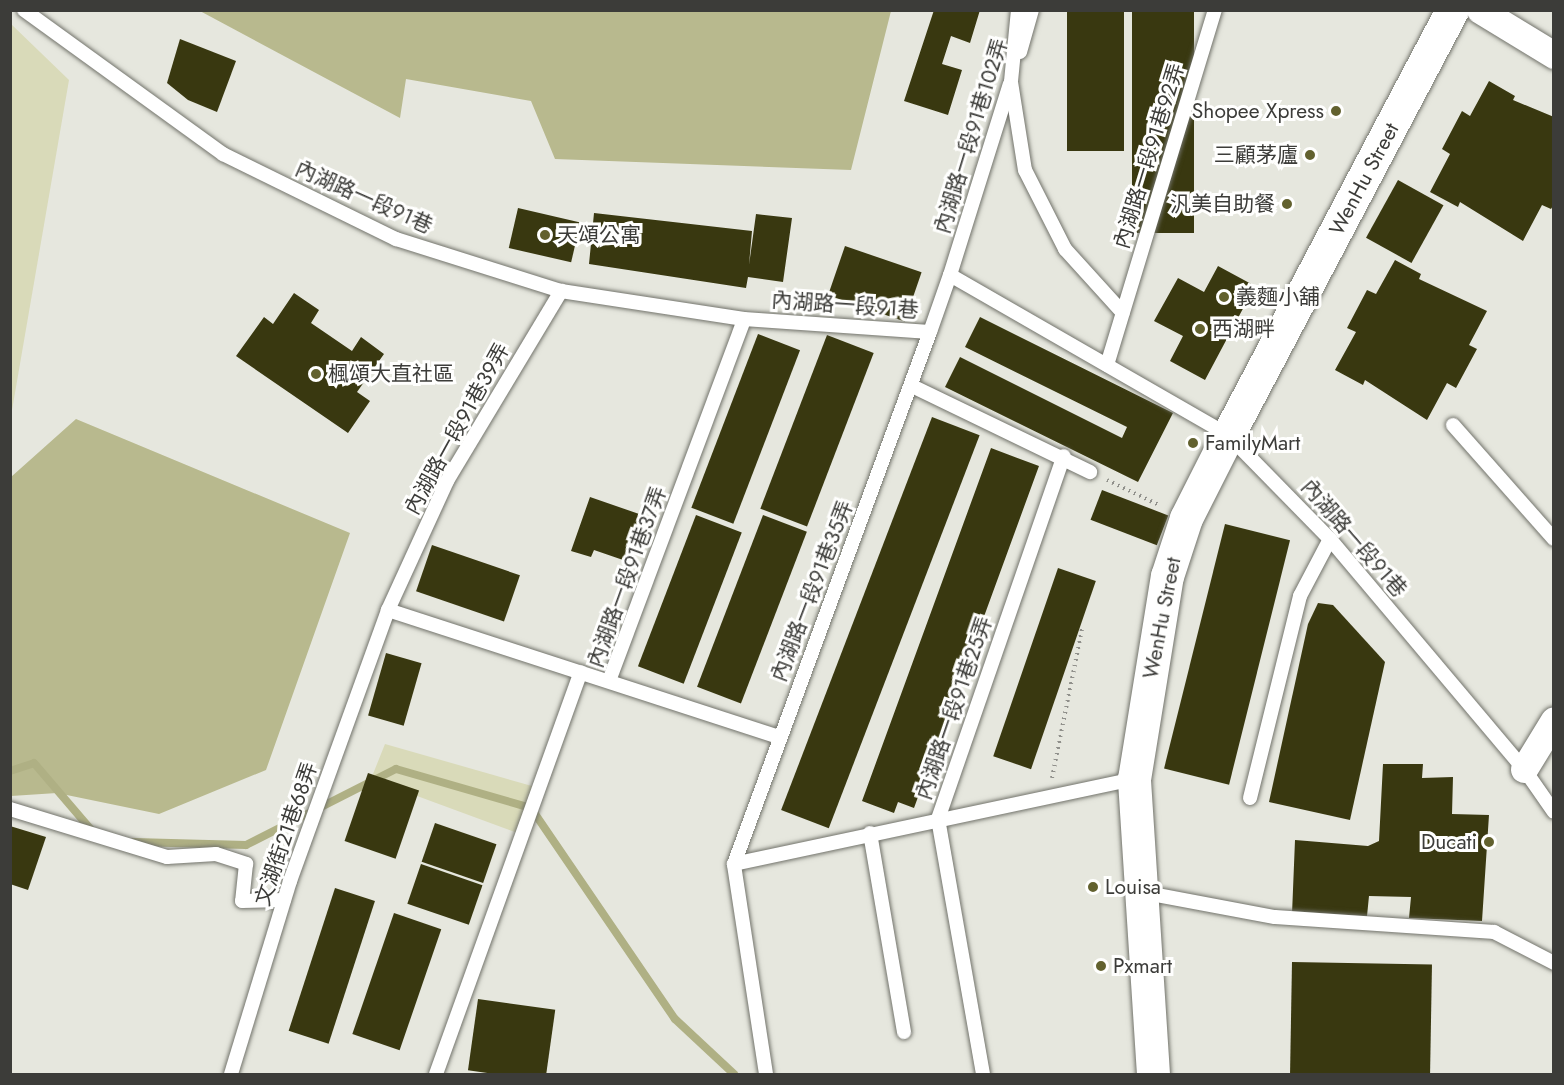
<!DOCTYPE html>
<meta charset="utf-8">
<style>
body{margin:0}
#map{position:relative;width:1564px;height:1085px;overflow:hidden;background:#e6e7de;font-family:Jost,"Noto Sans TC",sans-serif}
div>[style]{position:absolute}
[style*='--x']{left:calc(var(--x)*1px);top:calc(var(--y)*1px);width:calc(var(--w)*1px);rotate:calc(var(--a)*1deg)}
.green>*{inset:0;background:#d9dab9}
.forest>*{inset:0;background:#b8b98e}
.stream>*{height:8px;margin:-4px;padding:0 4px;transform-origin:4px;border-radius:4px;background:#afb084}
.building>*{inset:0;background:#393810;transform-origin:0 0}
.path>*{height:4px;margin-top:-2px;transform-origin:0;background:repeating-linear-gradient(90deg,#90908b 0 1.5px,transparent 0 6px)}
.roads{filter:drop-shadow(0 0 2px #72736b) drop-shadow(0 0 2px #72736b)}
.service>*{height:14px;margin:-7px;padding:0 7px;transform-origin:7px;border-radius:7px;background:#fff}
.minor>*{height:27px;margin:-13.5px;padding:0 13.5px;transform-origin:13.5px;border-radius:13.5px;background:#fff}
.tertiary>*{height:33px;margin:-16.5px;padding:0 16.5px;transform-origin:16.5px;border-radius:16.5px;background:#fff}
.dots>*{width:16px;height:16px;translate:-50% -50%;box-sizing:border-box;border:3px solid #fffffe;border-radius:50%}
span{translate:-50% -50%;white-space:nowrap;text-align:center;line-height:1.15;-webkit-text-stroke:6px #fffffe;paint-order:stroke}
.poi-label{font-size:21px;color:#3c3c39}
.right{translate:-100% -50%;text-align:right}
.left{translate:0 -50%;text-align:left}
.street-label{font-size:21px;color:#3c3c39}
.frame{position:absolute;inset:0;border:12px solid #3c3c39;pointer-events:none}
</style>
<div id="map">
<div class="green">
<i style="clip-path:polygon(11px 24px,69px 80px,11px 416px)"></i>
<i style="clip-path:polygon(385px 744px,539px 788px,523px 835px,371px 779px)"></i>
</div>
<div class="forest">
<i style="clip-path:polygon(200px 11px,891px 11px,851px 170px,555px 159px,531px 101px,406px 79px,400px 118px)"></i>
<i style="clip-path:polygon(76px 419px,350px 533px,266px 770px,159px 814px,57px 793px,11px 796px,11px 477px)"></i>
</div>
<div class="stream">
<i style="--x:10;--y:771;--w:25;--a:-18"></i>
<i style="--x:34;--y:763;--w:91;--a:49.5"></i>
<i style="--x:134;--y:842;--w:112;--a:1.5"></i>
<i style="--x:246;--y:845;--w:168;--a:-26.9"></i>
<i style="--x:396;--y:769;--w:141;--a:16.1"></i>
<i style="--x:531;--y:808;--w:255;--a:55.7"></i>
<i style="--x:675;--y:1019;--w:81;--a:43"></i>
</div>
<div class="building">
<i style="clip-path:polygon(934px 10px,980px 10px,970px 43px,951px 36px,942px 64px,962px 70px,948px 115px,904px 101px)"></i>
<i style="left:1067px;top:10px;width:57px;height:141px"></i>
<i style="left:1132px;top:10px;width:62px;height:223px"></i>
<i style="clip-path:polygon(180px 39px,236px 61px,217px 112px,188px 100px,167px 83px)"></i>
<i style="clip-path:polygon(1489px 81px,1515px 96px,1513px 100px,1554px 117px,1554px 204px,1551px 209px,1542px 205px,1523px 241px,1460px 202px,1458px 207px,1430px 192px,1450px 154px,1442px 149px,1462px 111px,1470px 116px)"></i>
<i style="left:1398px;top:180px;width:52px;height:66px;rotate:29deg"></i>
<i style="left:518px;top:208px;width:64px;height:41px;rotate:13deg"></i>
<i style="clip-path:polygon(594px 213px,752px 231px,749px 265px,756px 214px,792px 218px,783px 282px,748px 277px,746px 288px,589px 264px)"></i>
<i style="left:845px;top:246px;width:81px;height:52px;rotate:19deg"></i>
<i style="clip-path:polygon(1395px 260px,1421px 274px,1419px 279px,1487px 311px,1469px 345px,1477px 349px,1456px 388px,1447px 383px,1427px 420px,1365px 380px,1363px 385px,1335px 370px,1356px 332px,1347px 328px,1367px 290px,1376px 294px)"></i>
<i style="clip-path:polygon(1218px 266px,1255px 286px,1205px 380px,1170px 361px,1183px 336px,1154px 321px,1178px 278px,1204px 292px)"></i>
<i style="clip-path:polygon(294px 293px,319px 310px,311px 323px,352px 351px,361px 337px,384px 354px,357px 392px,370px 401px,348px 433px,236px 356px,264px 317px,273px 324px)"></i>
<i style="clip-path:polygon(980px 317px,1173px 413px,1138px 482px,945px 387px,960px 357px,1122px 438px,1127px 427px,965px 347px)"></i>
<i style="left:758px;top:334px;width:45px;height:186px;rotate:21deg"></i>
<i style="left:827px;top:335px;width:50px;height:186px;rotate:21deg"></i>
<i style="left:932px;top:417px;width:51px;height:421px;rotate:21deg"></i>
<i style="clip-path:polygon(991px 448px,1039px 466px,914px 808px,898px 802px,894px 813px,862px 801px)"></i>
<i style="left:1102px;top:490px;width:71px;height:32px;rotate:21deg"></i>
<i style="clip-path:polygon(590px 497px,642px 515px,626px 561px,594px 550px,591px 557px,571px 551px)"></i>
<i style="left:696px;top:515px;width:49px;height:162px;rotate:21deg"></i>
<i style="left:763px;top:515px;width:47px;height:184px;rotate:21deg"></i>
<i style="left:1225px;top:524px;width:67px;height:252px;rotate:14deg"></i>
<i style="left:432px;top:545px;width:93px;height:49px;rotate:19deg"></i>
<i style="left:1058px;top:568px;width:40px;height:199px;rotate:19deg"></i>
<i style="clip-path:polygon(1318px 603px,1333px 605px,1385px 662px,1350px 820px,1269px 802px,1308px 624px)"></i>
<i style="left:386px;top:653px;width:37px;height:65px;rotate:16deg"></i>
<i style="clip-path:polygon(1383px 764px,1423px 764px,1422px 778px,1453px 777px,1452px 814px,1489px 815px,1482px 921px,1409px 918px,1411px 897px,1369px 896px,1367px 916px,1292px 914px,1295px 840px,1368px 846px,1379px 841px)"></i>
<i style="left:368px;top:773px;width:54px;height:72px;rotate:19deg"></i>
<i style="left:435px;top:823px;width:65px;height:41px;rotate:19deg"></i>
<i style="clip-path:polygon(10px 826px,46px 837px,28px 890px,10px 884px)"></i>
<i style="left:421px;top:864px;width:65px;height:42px;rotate:19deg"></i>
<i style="left:335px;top:888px;width:42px;height:150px;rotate:18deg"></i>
<i style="left:394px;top:913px;width:50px;height:128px;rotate:19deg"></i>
<i style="left:1292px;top:962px;width:140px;height:112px;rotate:1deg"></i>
<i style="left:478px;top:999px;width:78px;height:72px;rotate:8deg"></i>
</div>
<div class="path">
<i style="--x:1107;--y:480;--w:58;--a:25.7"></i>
<i style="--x:1052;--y:778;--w:152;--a:-78.6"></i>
</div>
<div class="roads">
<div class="service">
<i style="--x:24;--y:10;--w:246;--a:35.9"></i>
<i style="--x:223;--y:154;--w:193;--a:26.2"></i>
<i style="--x:396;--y:239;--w:173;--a:17.5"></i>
<i style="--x:561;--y:291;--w:185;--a:8.7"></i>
<i style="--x:744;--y:319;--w:186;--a:4"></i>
<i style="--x:930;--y:332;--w:60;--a:-70.7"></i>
<i style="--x:950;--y:275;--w:321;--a:29.9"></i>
<i style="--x:1228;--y:435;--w:146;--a:45.6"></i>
<i style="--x:1330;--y:539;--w:301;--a:49.9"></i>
<i style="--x:1524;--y:769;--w:52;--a:55.1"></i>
<i style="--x:1018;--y:10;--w:72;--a:95.6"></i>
<i style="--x:1011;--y:82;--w:89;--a:81"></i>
<i style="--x:1025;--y:170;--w:89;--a:63.1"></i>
<i style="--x:1065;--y:249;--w:86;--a:47.8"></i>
<i style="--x:1020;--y:52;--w:44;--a:-74.1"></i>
<i style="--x:950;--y:275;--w:200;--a:-72.6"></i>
<i style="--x:1107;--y:365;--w:371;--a:-73.1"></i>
<i style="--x:912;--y:386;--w:198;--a:25.8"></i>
<i style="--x:1453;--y:425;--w:152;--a:48.5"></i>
<i style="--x:388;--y:610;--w:412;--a:18"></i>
<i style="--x:609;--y:681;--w:386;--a:-69.5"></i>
<i style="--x:1250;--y:798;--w:208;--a:-76.1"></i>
<i style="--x:1300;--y:596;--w:64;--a:-62.2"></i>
<i style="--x:10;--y:809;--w:164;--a:17"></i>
<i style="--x:167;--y:857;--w:49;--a:-3.5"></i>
<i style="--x:216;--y:854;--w:32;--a:18"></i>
<i style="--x:246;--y:864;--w:37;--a:96"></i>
<i style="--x:242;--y:901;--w:42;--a:-1.4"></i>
<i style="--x:870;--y:833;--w:202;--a:80.3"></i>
<i style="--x:734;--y:864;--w:409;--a:-12"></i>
<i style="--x:1141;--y:892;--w:136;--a:10.6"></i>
<i style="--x:1275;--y:917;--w:220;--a:3.9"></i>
<i style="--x:1494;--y:932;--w:68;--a:27.3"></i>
<i style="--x:231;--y:1074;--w:202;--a:-73"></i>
<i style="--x:290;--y:881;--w:288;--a:-70.1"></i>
<i style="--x:388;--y:610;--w:142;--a:-65.4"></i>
<i style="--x:447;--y:481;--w:222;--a:-59"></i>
<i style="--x:436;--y:1074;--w:427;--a:-70.2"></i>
<i style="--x:766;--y:1074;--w:212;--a:-98.7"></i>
<i style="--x:734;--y:864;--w:567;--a:-69.78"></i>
<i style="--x:983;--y:1074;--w:259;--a:-100"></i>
<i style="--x:938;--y:819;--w:384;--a:-70.9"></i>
</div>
<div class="minor">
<i style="--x:1480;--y:10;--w:87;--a:31.3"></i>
<i style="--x:1524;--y:769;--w:57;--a:-58.5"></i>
</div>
<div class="tertiary">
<i style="--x:1153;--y:1074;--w:296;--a:-93.7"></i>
<i style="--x:1134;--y:779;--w:206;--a:-80.8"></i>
<i style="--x:1167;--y:576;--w:61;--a:-71.9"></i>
<i style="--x:1186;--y:518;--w:93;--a:-63.2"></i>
<i style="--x:1228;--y:435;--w:480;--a:-62.2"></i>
</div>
</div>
<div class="dots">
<i style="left:1336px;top:111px;background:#62612e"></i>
<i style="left:1310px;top:155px;background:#62612e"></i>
<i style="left:1287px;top:204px;background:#62612e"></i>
<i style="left:545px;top:235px;background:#62612e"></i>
<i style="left:1224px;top:297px;background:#62612e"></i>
<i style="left:1200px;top:329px;background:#62612e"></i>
<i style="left:316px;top:374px;background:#62612e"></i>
<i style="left:1193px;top:443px;background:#62612e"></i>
<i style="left:1489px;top:842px;background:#62612e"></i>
<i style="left:1093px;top:887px;background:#62612e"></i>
<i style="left:1101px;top:966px;background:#62612e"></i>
</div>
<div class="poi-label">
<span class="right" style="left:1324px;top:111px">Shopee Xpress</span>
<span class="right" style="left:1298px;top:155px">三顧茅廬</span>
<span class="right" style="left:1275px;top:204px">汎美自助餐</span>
<span class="left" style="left:557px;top:235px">天頌公寓</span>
<span class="left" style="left:1236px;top:297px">義麵小舖</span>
<span class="left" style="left:1212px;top:329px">西湖畔</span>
<span class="left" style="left:328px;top:374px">楓頌大直社區</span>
<span class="left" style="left:1205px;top:443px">FamilyMart</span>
<span class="right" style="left:1477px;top:842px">Ducati</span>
<span class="left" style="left:1105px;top:887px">Louisa</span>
<span class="left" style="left:1113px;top:966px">Pxmart</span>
</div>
<div class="street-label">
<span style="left:971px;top:136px;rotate:-73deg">內湖路一段91巷102弄</span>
<span style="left:1149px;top:156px;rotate:-73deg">內湖路一段91巷92弄</span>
<span style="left:1364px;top:179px;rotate:-62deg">WenHu Street</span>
<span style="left:364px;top:197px;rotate:24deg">內湖路一段91巷</span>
<span style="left:845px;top:305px;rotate:4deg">內湖路一段91巷</span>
<span style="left:457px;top:429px;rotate:-61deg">內湖路一段91巷39弄</span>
<span style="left:1354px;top:538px;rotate:49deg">內湖路一段91巷</span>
<span style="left:627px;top:577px;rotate:-70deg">內湖路一段91巷37弄</span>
<span style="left:812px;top:591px;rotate:-69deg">內湖路一段91巷35弄</span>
<span style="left:1162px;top:618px;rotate:-79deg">WenHu Street</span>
<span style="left:954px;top:708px;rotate:-71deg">內湖路一段91巷25弄</span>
<span style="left:286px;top:834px;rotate:-71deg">文湖街21巷68弄</span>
</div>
<div class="frame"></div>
</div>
